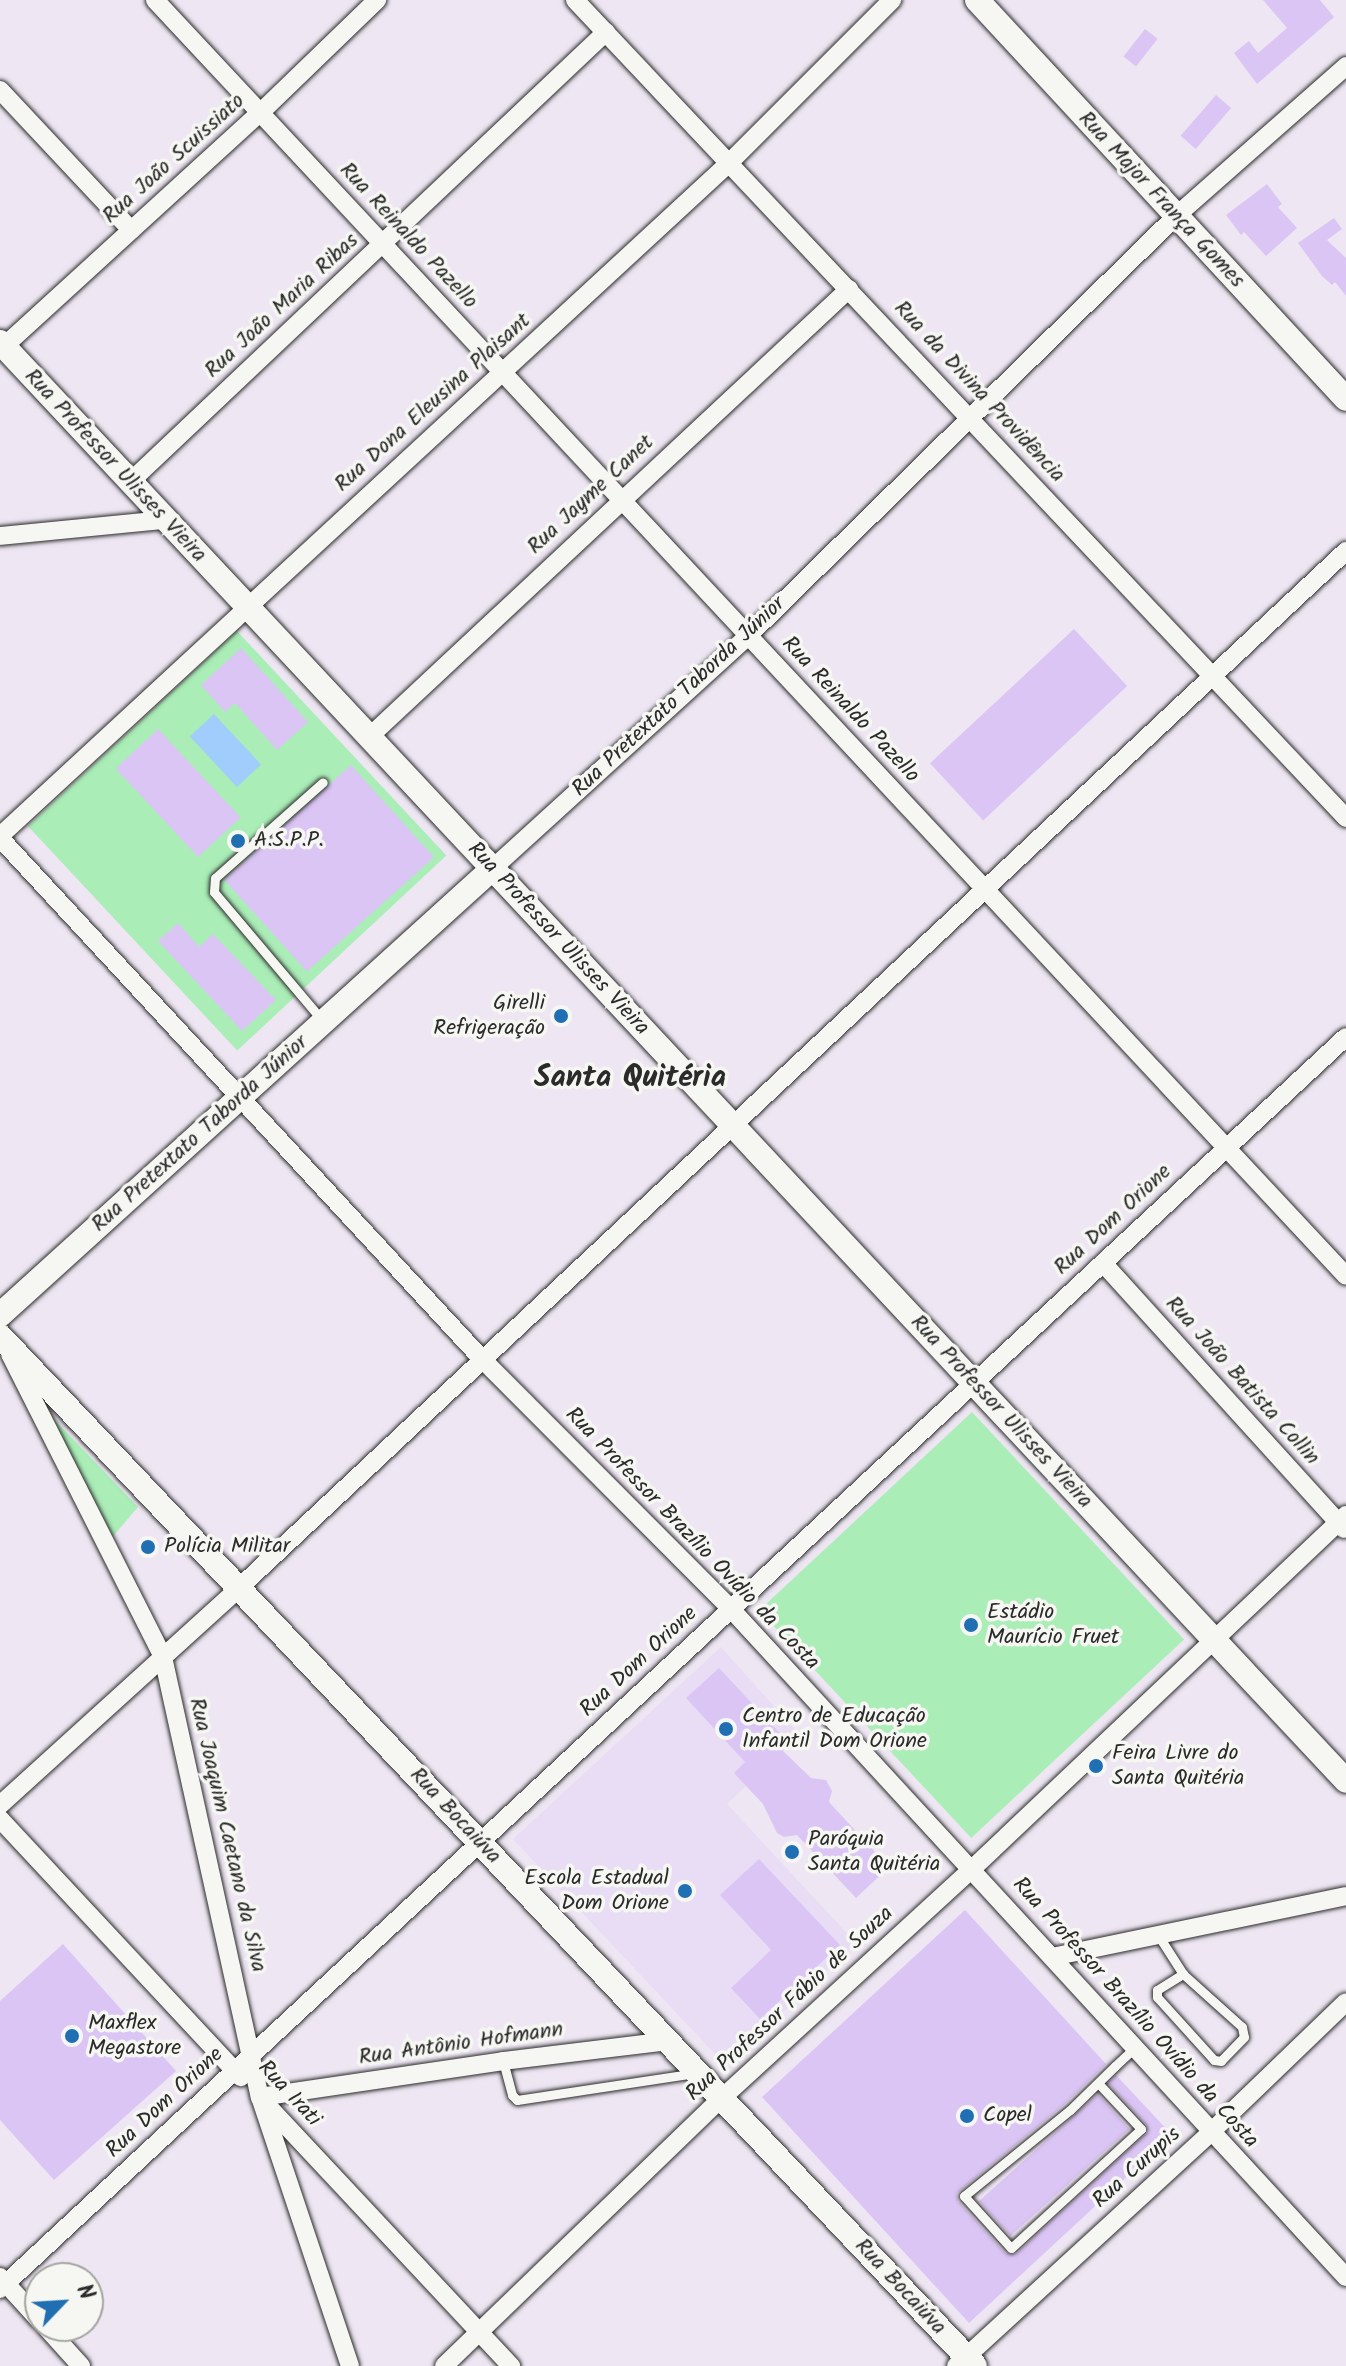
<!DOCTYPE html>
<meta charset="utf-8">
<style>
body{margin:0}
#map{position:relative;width:1346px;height:2366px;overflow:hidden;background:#eee7f3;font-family:Kalam,sans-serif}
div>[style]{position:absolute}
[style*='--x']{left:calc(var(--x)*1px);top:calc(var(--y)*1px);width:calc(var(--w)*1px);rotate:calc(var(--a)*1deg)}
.built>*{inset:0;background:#e8ddf4}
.green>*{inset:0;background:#aaedb7;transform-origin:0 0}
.water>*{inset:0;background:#a0cdfb;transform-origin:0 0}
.building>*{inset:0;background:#dbc5f5;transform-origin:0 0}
.roads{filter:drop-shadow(0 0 2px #2b2b2b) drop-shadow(0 0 2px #2b2b2b)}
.lane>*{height:9px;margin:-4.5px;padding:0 4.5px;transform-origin:4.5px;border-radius:4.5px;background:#f6f6f2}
.street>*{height:18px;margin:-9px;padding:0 9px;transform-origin:9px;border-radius:9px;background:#f6f6f2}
.secondary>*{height:24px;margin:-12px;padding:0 12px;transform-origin:12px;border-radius:12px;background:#f6f6f2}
.dots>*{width:22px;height:22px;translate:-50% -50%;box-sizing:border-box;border:4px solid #f6f6f2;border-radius:50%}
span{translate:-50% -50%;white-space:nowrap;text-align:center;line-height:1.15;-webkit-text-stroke:7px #f6f6f2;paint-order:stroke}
.street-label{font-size:22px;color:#2b2b2b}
.poi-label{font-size:22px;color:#2b2b2b}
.left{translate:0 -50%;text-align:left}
.right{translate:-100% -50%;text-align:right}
.district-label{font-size:30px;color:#2b2b2b;font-weight:700}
.north{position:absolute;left:24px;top:2262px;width:80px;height:80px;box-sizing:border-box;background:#f6f6f2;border:2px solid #a5a5a2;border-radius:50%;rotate:65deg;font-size:22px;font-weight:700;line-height:32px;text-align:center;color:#2b2b2b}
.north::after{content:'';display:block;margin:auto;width:28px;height:36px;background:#1f6fb2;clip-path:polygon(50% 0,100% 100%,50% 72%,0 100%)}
</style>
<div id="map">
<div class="built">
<i style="clip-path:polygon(721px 1647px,800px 1735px,727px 1804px,856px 1943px,726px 2066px,513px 1839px)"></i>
</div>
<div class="green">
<i style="left:237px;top:631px;width:307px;height:286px;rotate:47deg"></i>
<i style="left:972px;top:1412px;width:311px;height:291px;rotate:47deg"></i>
<i style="clip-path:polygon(49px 1414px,138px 1507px,109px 1541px)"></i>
</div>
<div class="water">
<i style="left:214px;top:714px;width:69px;height:33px;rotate:47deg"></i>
</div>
<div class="building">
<i style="clip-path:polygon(1263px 0,1320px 0,1334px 17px,1257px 84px,1234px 53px,1249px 41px,1258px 53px,1287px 28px)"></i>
<i style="left:1145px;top:29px;width:16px;height:35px;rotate:38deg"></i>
<i style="left:1216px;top:95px;width:20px;height:54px;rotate:41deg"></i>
<i style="clip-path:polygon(1267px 184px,1282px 204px,1278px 207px,1297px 228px,1266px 256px,1244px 232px,1241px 235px,1226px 215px)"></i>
<i style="clip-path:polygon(1334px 218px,1342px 229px,1327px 240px,1346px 258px,1346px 296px,1335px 282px,1332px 285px,1322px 276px,1298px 243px)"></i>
<i style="left:1074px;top:629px;width:78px;height:197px;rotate:47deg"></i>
<i style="clip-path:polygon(241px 648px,308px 722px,277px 750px,235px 703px,225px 712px,201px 685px)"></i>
<i style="left:158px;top:729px;width:121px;height:58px;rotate:47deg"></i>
<i style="left:351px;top:765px;width:124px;height:171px;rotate:48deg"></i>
<i style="clip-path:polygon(178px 923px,199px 947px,213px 934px,276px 1000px,242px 1031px,158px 941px)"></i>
<i style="clip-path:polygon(719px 1668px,790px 1744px,783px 1751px,811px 1778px,826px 1780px,832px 1791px,829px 1802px,889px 1867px,856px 1898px,797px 1835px,784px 1837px,777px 1833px,763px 1804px,734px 1773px,745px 1762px,686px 1698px)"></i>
<i style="clip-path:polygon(759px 1859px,840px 1945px,760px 2019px,731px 1988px,771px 1950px,720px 1895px)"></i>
<i style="clip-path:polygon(965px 1910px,1106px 2064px,1065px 2104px,957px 2193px,958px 2201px,1005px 2253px,1016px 2254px,1148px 2132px,1146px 2124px,1108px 2083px,1116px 2075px,1172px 2135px,969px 2323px,762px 2097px)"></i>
<i style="clip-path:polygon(63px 1944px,176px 2071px,54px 2180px,0 2120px,0 2001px)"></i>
<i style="left:1098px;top:2094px;width:47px;height:160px;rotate:48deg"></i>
</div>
<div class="roads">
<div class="lane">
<i style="--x:322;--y:1020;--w:167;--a:-130.2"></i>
<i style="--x:214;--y:892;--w:14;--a:-86"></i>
<i style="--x:215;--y:878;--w:144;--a:-41.6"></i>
<i style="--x:1158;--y:1935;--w:46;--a:57.3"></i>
<i style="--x:1183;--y:1974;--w:79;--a:41.9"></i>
<i style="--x:1242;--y:2027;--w:10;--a:79"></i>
<i style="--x:1244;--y:2037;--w:33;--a:134"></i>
<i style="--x:1221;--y:2061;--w:7;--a:-172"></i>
<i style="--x:1214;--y:2060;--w:85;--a:-132.1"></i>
<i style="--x:1157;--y:1997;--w:7;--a:-90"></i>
<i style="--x:1157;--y:1990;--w:31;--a:-32"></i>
<i style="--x:503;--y:2061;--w:35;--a:75"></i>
<i style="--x:512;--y:2095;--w:7;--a:45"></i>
<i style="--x:517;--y:2100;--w:180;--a:-8.6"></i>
<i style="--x:1098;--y:2083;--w:63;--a:46.9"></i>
<i style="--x:1141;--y:2129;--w:176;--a:137.5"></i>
<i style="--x:1011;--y:2248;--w:70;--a:-132.1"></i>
<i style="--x:964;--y:2196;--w:136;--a:-39.1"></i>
<i style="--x:1070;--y:2110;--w:63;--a:-44.4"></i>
<i style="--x:1115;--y:2066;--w:26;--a:-43"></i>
</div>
<div class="street">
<i style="--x:155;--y:0;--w:1745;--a:46.97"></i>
<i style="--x:575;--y:0;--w:1124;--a:46.69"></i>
<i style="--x:0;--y:90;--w:192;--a:46.9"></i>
<i style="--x:0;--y:350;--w:352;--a:-42.4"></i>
<i style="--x:260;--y:113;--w:163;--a:-44"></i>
<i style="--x:130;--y:482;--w:655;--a:-43.39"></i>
<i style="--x:0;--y:536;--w:164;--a:-5.6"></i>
<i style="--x:368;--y:738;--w:658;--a:-43.03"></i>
<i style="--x:0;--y:836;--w:992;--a:-42.71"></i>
<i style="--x:729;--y:163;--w:231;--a:-45"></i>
<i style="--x:0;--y:838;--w:710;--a:47.23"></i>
<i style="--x:482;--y:1359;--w:353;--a:45.1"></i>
<i style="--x:731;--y:1609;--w:908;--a:47.37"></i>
<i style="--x:492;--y:869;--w:346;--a:-42.3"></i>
<i style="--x:748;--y:636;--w:600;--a:-44.46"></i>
<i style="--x:1176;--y:216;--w:227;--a:-41.4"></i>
<i style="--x:1103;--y:1263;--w:359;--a:47.8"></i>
<i style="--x:10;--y:1354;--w:339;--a:63.2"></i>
<i style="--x:163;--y:1657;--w:451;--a:77.6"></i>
<i style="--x:260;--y:2097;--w:284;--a:71.5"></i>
<i style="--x:0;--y:1805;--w:323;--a:-42.2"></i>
<i style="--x:239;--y:1588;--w:1517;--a:-43.13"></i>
<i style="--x:0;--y:1819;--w:353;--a:47"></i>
<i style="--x:1052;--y:1957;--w:300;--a:-11.7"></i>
<i style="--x:260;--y:2097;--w:246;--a:-8.4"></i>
<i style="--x:503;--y:2061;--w:166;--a:-6.9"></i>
<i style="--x:264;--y:2102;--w:362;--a:46.9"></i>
<i style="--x:0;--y:2277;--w:59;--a:47.7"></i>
<i style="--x:0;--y:2289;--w:1838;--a:-42.93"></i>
<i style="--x:45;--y:2326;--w:54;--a:48"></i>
<i style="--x:444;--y:2366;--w:386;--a:-44"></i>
<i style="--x:722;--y:2098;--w:339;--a:-42.5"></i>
<i style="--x:972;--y:1869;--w:515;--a:-43.43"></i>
<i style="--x:956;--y:2366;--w:346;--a:-42.5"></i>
<i style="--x:1211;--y:2132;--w:187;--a:-43.9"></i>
</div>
<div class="secondary">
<i style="--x:977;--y:0;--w:543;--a:47.24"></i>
<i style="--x:0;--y:342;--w:1970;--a:46.91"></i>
<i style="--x:0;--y:1315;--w:664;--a:-42.19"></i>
<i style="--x:0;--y:1336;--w:1418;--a:46.57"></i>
</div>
</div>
<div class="dots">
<i style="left:238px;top:841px;background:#1f6fb2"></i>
<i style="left:561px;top:1016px;background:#1f6fb2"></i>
<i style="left:148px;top:1547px;background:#1f6fb2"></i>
<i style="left:971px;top:1625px;background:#1f6fb2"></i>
<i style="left:726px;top:1729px;background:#1f6fb2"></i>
<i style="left:1096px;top:1766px;background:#1f6fb2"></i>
<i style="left:792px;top:1852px;background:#1f6fb2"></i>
<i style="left:685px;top:1891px;background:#1f6fb2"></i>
<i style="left:72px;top:2036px;background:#1f6fb2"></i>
<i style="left:967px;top:2116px;background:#1f6fb2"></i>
</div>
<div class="street-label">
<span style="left:174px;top:159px;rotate:-42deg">Rua João Scuissiato</span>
<span style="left:1161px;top:200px;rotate:47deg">Rua Major França Gomes</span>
<span style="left:408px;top:236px;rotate:47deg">Rua Reinaldo Pazello</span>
<span style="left:282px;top:306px;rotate:-43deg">Rua João Maria Ribas</span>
<span style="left:979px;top:392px;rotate:47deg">Rua da Divina Providência</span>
<span style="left:433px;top:403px;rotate:-42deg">Rua Dona Eleusina Plaisant</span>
<span style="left:115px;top:466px;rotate:47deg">Rua Professor Ulisses Vieira</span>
<span style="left:591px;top:495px;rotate:-43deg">Rua Jayme Canet</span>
<span style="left:679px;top:697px;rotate:-43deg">Rua Pretextato Taborda Júnior</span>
<span style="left:850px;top:710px;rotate:47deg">Rua Reinaldo Pazello</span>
<span style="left:558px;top:939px;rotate:47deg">Rua Professor Ulisses Vieira</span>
<span style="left:200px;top:1134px;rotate:-42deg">Rua Pretextato Taborda Júnior</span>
<span style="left:1113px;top:1220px;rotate:-43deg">Rua Dom Orione</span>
<span style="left:1242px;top:1381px;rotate:48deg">Rua João Batista Collin</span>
<span style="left:1001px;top:1412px;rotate:47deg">Rua Professor Ulisses Vieira</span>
<span style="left:692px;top:1539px;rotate:46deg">Rua Professor Brazílio Ovídio da Costa</span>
<span style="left:639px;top:1662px;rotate:-43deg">Rua Dom Orione</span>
<span style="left:455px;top:1816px;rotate:47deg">Rua Bocaiúva</span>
<span style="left:227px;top:1835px;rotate:77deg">Rua Joaquim Caetano da Silva</span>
<span style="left:790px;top:2004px;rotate:-43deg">Rua Professor Fábio de Souza</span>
<span style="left:1135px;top:2013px;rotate:48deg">Rua Professor Brazílio Ovídio da Costa</span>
<span style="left:461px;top:2044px;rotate:-8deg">Rua Antônio Hofmann</span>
<span style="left:289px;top:2094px;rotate:47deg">Rua Irati</span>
<span style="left:165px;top:2103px;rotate:-43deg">Rua Dom Orione</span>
<span style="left:1137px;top:2168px;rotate:-42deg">Rua Curupis</span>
<span style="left:900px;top:2287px;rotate:47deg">Rua Bocaiúva</span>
</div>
<div class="poi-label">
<span class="left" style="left:254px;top:841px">A.S.P.P.</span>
<span class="right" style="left:545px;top:1016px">Girelli<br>Refrigeração</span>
<span class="left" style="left:164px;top:1547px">Polícia Militar</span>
<span class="left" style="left:987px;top:1625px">Estádio<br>Maurício Fruet</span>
<span class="left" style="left:742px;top:1729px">Centro de Educação<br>Infantil Dom Orione</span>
<span class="left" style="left:1112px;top:1766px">Feira Livre do<br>Santa Quitéria</span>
<span class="left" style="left:808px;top:1852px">Paróquia<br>Santa Quitéria</span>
<span class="right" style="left:669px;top:1891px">Escola Estadual<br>Dom Orione</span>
<span class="left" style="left:88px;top:2036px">Maxflex<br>Megastore</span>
<span class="left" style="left:983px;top:2116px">Copel</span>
</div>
<div class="district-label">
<span style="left:630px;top:1078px">Santa Quitéria</span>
</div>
<div class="north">N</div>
</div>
